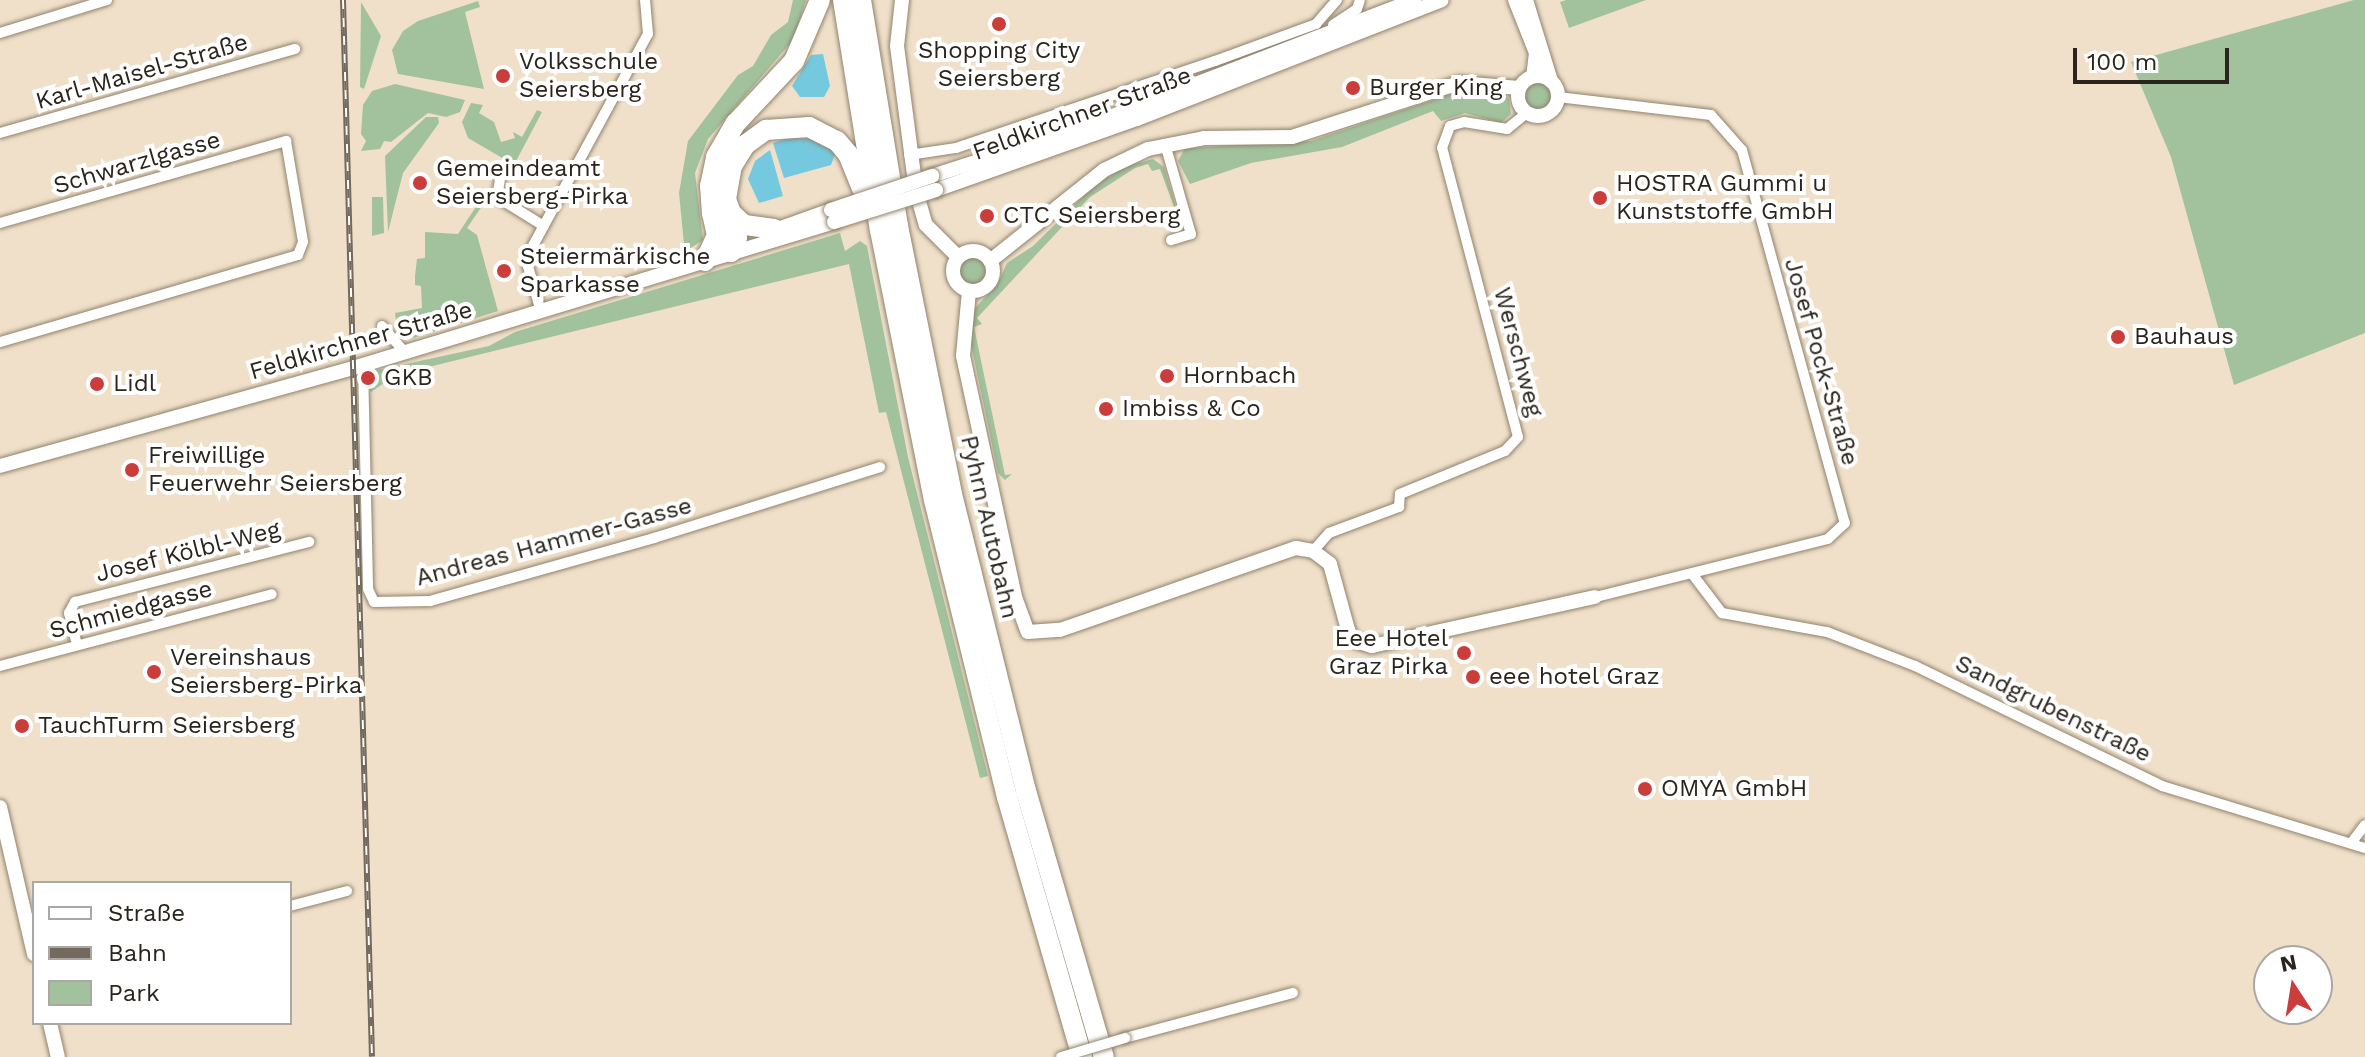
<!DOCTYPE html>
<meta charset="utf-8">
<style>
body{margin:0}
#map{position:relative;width:2365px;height:1057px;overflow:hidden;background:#f0e0ca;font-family:"Work Sans",sans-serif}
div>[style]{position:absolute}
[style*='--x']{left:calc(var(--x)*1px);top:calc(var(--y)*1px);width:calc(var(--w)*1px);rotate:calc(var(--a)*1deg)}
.green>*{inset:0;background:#a2c29d}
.round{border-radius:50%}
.water>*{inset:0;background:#74c9de}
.roads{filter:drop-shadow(0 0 2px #90826d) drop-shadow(0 0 2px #90826d)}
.street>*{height:10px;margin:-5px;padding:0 5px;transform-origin:5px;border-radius:5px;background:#fff}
.secondary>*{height:14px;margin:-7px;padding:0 7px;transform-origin:7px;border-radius:7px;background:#fff}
.secondary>.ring{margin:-7px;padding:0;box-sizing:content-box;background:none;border:14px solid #fff;border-radius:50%}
.highway>*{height:20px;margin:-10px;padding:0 10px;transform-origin:10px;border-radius:10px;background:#fff}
.rail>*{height:6px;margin-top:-3px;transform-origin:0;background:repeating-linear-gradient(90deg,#fff 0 9px,#736a5d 0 18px);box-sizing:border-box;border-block:2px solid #736a5d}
.bridges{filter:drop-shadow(0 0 2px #90826d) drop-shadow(0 0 2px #90826d)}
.street-bridge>*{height:10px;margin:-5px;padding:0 5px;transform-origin:5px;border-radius:5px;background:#fff}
.secondary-bridge>*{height:14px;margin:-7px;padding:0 7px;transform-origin:7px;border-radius:7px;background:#fff}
.dots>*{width:22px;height:22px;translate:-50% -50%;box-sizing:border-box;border:4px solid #fff;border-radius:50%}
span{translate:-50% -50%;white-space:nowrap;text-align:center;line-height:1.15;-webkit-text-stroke:8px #fff;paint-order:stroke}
.poi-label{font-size:24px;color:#2a241c}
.left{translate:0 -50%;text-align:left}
.right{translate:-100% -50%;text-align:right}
.street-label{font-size:24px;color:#2a241c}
.legend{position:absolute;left:32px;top:881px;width:260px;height:144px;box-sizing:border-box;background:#fff;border:2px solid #aaa7a4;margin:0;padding:10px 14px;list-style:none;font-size:24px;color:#2a241c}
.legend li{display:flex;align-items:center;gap:16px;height:40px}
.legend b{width:40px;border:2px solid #aaa7a4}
.north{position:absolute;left:2253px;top:945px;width:80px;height:80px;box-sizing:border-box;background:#fff;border:2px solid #aaa7a4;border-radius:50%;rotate:348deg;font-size:22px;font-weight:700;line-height:32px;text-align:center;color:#2a241c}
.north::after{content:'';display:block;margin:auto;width:28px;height:36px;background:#cb3d3b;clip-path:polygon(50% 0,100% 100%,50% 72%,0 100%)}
.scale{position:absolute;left:2073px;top:48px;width:156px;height:36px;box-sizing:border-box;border:4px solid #2a241c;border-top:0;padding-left:10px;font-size:24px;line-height:28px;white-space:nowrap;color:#2a241c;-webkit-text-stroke:6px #fff;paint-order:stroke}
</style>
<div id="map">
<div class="green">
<i style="clip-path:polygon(793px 0,806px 0,793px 40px,708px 139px,695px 173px,703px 240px,689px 249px,684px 244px,679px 193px,688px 141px,738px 75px,753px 66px,771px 35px,788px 22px)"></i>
<i style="clip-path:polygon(1566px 0,1646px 0,1569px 28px,1560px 2px)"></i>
<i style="clip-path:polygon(2354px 0,2365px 0,2365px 333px,2234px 385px,2171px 157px,2131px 62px)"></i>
<i style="clip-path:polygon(478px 1px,480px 7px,465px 12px,484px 89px,398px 74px,392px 50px,403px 31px,418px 21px)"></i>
<i style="clip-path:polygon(361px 2px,381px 36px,364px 89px,360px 87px)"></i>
<i class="round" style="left:1523px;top:81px;width:30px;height:30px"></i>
<i style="clip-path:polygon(395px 84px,465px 100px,460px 112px,446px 117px,428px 113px,391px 142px,384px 141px,380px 149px,361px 151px,366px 141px,361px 134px,363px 105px,372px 91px)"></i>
<i style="clip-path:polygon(1460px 91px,1502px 93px,1509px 99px,1511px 114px,1501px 123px,1465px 113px,1441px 121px,1433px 111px,1342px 147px,1251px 163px,1190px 184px,1178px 161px,1185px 148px,1311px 141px)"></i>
<i style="clip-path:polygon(471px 103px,483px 105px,479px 113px,494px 122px,501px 142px,515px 138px,513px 132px,522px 137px,537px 110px,542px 112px,506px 180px,504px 159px,468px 138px,462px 122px)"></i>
<i style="clip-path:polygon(426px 117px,438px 117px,439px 123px,403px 173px,388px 232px,385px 156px)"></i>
<i style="clip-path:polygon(1153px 159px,1164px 167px,1182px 228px,1160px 169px,1152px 171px,1148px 164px,1135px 168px,1090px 197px,977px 318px,982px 324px,974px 327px,1005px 475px,1012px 474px,1005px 480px,998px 473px,971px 344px,974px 309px,997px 285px,1007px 263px,1033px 246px,1094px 186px,1124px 167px)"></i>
<i style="clip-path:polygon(483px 196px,487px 199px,467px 228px,477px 235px,498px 311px,407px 340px,410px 324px,396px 322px,395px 313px,422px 308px,421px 286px,415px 285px,415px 276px,417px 259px,425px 258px,425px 232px,458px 234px)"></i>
<i style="clip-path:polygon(372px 197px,383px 197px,384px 233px,372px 236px)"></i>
<i style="clip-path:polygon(840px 233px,845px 251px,860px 241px,867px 246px,908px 457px,988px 776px,980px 778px,886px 412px,879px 413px,849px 264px,396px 375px,371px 392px,367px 385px,369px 372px,489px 346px,515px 332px)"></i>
<i class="round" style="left:959px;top:257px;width:28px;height:28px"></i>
</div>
<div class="water">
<i style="clip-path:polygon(823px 54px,830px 86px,824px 97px,800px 97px,792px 86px,811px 55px)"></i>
<i style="clip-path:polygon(789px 138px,818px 139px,836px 152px,831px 165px,784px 178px,773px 143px)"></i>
<i style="clip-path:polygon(770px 150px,783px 196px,759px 203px,748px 179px,755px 161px)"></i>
</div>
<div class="roads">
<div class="street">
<i style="--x:1333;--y:25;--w:29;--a:-34"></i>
<i style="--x:1357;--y:9;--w:9;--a:-72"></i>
<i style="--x:0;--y:33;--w:112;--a:-17.1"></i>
<i style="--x:1558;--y:97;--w:154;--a:6.7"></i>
<i style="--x:1711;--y:115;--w:47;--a:48.5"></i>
<i style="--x:1742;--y:150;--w:387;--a:74.6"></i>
<i style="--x:1845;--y:523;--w:23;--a:137"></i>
<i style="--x:1828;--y:539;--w:240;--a:166"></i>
<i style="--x:0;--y:133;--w:307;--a:-15.9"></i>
<i style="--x:1165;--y:144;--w:94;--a:73.9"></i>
<i style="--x:1191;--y:234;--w:21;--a:163"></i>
<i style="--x:909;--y:155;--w:48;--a:-8.5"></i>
<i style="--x:956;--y:148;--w:273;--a:-18.6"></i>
<i style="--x:1215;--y:61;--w:108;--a:-20.1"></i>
<i style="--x:1316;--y:24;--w:32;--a:-49"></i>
<i style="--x:500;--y:179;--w:18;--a:99"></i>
<i style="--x:497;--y:197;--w:55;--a:31.7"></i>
<i style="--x:0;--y:223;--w:298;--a:-16"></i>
<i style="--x:286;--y:141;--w:102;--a:80.4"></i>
<i style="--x:303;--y:242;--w:14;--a:111"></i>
<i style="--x:298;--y:255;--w:310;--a:163.7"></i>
<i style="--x:541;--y:312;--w:48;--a:-105.8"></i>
<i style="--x:528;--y:266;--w:13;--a:-86"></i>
<i style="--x:529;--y:253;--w:249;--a:-61.5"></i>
<i style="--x:648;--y:34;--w:34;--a:-95"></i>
<i style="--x:382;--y:326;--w:35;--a:49"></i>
<i style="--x:363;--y:365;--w:224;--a:88.7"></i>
<i style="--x:368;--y:589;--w:14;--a:65"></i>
<i style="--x:374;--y:602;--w:56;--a:-1"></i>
<i style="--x:430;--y:601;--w:233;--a:-15.7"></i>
<i style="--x:654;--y:538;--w:237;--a:-17.4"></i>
<i style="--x:1313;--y:551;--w:24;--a:-48"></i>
<i style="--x:1329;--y:533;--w:75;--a:-20.4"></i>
<i style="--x:1399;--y:507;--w:13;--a:-86"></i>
<i style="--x:1400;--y:494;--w:113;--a:-22.3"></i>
<i style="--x:1505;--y:451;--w:19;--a:-47"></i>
<i style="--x:1518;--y:437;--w:299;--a:-104.7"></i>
<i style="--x:1442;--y:148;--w:23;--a:-70"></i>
<i style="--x:1450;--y:126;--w:15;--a:-16"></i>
<i style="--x:1464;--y:122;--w:44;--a:9.2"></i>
<i style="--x:1507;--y:129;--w:26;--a:-39"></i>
<i style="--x:1693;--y:575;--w:48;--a:52.7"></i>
<i style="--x:1722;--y:613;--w:107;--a:10.3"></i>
<i style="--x:1827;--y:632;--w:94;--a:21.1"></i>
<i style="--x:1915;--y:666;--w:275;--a:25.9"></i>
<i style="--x:2162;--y:786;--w:212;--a:17"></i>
<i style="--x:77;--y:645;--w:33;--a:-104"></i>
<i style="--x:69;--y:613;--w:13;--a:-61"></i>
<i style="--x:75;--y:602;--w:242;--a:-14.4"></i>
<i style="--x:0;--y:666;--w:281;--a:-14.8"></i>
<i style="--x:2352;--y:842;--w:21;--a:-53"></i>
<i style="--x:290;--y:906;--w:59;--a:-14.7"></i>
<i style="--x:1125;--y:1038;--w:174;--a:-15"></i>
</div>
<div class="secondary">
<i style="--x:902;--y:0;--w:46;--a:96.2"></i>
<i style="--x:897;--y:46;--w:146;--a:82.5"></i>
<i style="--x:916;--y:191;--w:35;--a:74"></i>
<i style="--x:926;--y:225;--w:45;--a:45"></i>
<i style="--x:1515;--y:0;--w:57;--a:68.4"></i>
<i style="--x:1536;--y:53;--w:23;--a:97"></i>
<i style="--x:1526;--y:0;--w:85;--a:72.8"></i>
<i class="ring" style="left:1518px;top:76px;width:26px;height:26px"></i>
<i style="--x:932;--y:176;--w:157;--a:-17.9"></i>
<i style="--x:1081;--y:128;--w:357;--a:-21"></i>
<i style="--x:936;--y:190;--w:213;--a:-19.5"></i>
<i style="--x:1137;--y:119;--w:327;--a:-21.3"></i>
<i style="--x:767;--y:233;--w:68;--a:-19.8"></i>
<i class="ring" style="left:953px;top:251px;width:26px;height:26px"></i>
<i style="--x:990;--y:261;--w:146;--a:-38.6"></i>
<i style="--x:1104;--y:170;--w:49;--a:-25.5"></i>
<i style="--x:1148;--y:149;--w:57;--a:-11.1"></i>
<i style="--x:1204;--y:138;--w:88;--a:-0.7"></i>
<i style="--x:1292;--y:137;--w:176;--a:-17.9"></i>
<i style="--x:1459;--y:83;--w:60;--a:4.8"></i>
<i style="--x:969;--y:291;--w:65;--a:95.3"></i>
<i style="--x:963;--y:356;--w:247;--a:77.8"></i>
<i style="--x:1015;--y:597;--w:37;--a:70"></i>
<i style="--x:1028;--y:632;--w:32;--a:-4"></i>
<i style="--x:1060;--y:630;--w:250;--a:-19.2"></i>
<i style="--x:1296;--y:548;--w:17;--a:10"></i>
<i style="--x:1313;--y:551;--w:21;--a:37"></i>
<i style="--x:1330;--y:564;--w:68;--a:74.7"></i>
<i style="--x:1348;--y:630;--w:11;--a:63"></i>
<i style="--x:1353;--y:640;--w:20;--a:18"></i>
<i style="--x:1372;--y:646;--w:228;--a:-12.4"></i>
<i style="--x:0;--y:466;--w:366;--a:-15.5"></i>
<i style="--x:353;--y:368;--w:503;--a:-16.88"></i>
<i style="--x:0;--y:807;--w:151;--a:77"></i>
<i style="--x:50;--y:1023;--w:35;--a:77"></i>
</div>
<div class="highway">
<i style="--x:843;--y:0;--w:233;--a:80.9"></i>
<i style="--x:880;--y:230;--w:275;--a:78.7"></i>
<i style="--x:934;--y:500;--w:306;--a:76.2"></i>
<i style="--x:1007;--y:797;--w:271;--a:73.9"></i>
<i style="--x:861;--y:0;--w:229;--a:80.7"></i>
<i style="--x:898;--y:226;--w:273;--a:78.6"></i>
<i style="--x:952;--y:494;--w:306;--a:76"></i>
<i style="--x:1026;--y:791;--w:277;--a:73.7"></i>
<i style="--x:731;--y:213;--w:25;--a:76"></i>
<i style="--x:737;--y:237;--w:16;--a:112"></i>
<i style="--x:731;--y:252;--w:22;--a:-129"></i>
<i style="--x:717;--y:235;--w:22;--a:-103"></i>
<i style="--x:712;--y:214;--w:28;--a:-94"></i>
<i style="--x:710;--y:186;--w:30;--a:-78"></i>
<i style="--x:716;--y:157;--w:39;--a:-60"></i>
<i style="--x:736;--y:123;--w:85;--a:-46.9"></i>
<i style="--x:794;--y:61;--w:66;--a:-66.9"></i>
<i style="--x:774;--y:229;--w:30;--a:-172"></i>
<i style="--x:744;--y:225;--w:18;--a:-137"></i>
<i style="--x:731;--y:213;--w:15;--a:-110"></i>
<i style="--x:726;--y:199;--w:34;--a:-80"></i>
<i style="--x:732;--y:166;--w:25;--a:-58"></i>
<i style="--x:745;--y:145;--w:26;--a:-36"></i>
<i style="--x:766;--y:130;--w:43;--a:-4"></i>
<i style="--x:809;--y:127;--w:31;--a:27"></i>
<i style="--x:837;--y:141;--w:17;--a:50"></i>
<i style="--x:848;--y:154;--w:40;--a:68"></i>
<i style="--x:705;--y:261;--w:29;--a:-65"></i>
</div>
</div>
<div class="rail">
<i style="--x:343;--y:0;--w:1057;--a:88.43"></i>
</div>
<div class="bridges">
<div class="street-bridge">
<i style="--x:1061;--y:1057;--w:67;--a:-16.5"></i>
</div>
<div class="secondary-bridge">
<i style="--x:831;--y:210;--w:107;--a:-18.6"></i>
<i style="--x:834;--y:222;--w:107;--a:-17.4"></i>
</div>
</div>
<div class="dots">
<i style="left:999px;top:24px;background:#cb3d3b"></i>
<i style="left:503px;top:76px;background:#cb3d3b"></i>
<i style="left:1353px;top:88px;background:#cb3d3b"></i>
<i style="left:420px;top:183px;background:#cb3d3b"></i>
<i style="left:1600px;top:198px;background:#cb3d3b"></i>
<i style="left:987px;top:216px;background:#cb3d3b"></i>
<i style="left:504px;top:271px;background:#cb3d3b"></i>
<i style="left:2118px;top:337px;background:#cb3d3b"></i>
<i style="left:1167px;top:376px;background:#cb3d3b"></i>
<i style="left:368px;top:378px;background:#cb3d3b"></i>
<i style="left:97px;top:384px;background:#cb3d3b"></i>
<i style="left:1106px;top:409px;background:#cb3d3b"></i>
<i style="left:132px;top:470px;background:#cb3d3b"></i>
<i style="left:1464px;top:653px;background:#cb3d3b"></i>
<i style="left:154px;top:672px;background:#cb3d3b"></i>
<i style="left:1473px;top:677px;background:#cb3d3b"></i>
<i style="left:22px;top:726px;background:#cb3d3b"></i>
<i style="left:1645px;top:789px;background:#cb3d3b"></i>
</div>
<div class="poi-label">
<span style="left:999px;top:65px">Shopping City<br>Seiersberg</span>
<span class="left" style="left:519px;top:76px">Volksschule<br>Seiersberg</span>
<span class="left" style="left:1369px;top:88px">Burger King</span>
<span class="left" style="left:436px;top:183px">Gemeindeamt<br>Seiersberg-Pirka</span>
<span class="left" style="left:1616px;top:198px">HOSTRA Gummi u<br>Kunststoffe GmbH</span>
<span class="left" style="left:1003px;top:216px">CTC Seiersberg</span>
<span class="left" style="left:520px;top:271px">Steiermärkische<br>Sparkasse</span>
<span class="left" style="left:2134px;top:337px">Bauhaus</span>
<span class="left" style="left:1183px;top:376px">Hornbach</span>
<span class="left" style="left:384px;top:378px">GKB</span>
<span class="left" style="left:113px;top:384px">Lidl</span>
<span class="left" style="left:1122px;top:409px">Imbiss &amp; Co</span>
<span class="left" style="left:148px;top:470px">Freiwillige<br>Feuerwehr Seiersberg</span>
<span class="right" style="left:1448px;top:653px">Eee Hotel<br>Graz Pirka</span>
<span class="left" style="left:170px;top:672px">Vereinshaus<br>Seiersberg-Pirka</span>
<span class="left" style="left:1489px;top:677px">eee hotel Graz</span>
<span class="left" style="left:38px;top:726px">TauchTurm Seiersberg</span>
<span class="left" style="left:1661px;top:789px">OMYA GmbH</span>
</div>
<div class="street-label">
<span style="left:142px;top:72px;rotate:-16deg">Karl-Maisel-Straße</span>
<span style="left:1082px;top:114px;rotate:-20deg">Feldkirchner Straße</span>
<span style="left:137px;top:163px;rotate:-16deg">Schwarzlgasse</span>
<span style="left:361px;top:341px;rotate:-16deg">Feldkirchner Straße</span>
<span style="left:1518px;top:352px;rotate:75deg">Werschweg</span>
<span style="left:1821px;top:362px;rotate:74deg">Josef Pock-Straße</span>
<span style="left:989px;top:527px;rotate:77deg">Pyhrn Autobahn</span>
<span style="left:554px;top:542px;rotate:-15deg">Andreas Hammer-Gasse</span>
<span style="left:188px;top:552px;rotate:-14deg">Josef Kölbl-Weg</span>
<span style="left:131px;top:610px;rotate:-15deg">Schmiedgasse</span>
<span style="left:2053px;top:709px;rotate:26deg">Sandgrubenstraße</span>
</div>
<ul class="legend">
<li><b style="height:10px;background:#fff"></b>Straße</li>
<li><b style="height:10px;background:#736a5d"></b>Bahn</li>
<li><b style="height:22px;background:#a2c29d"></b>Park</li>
</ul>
<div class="north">N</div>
<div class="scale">100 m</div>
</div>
